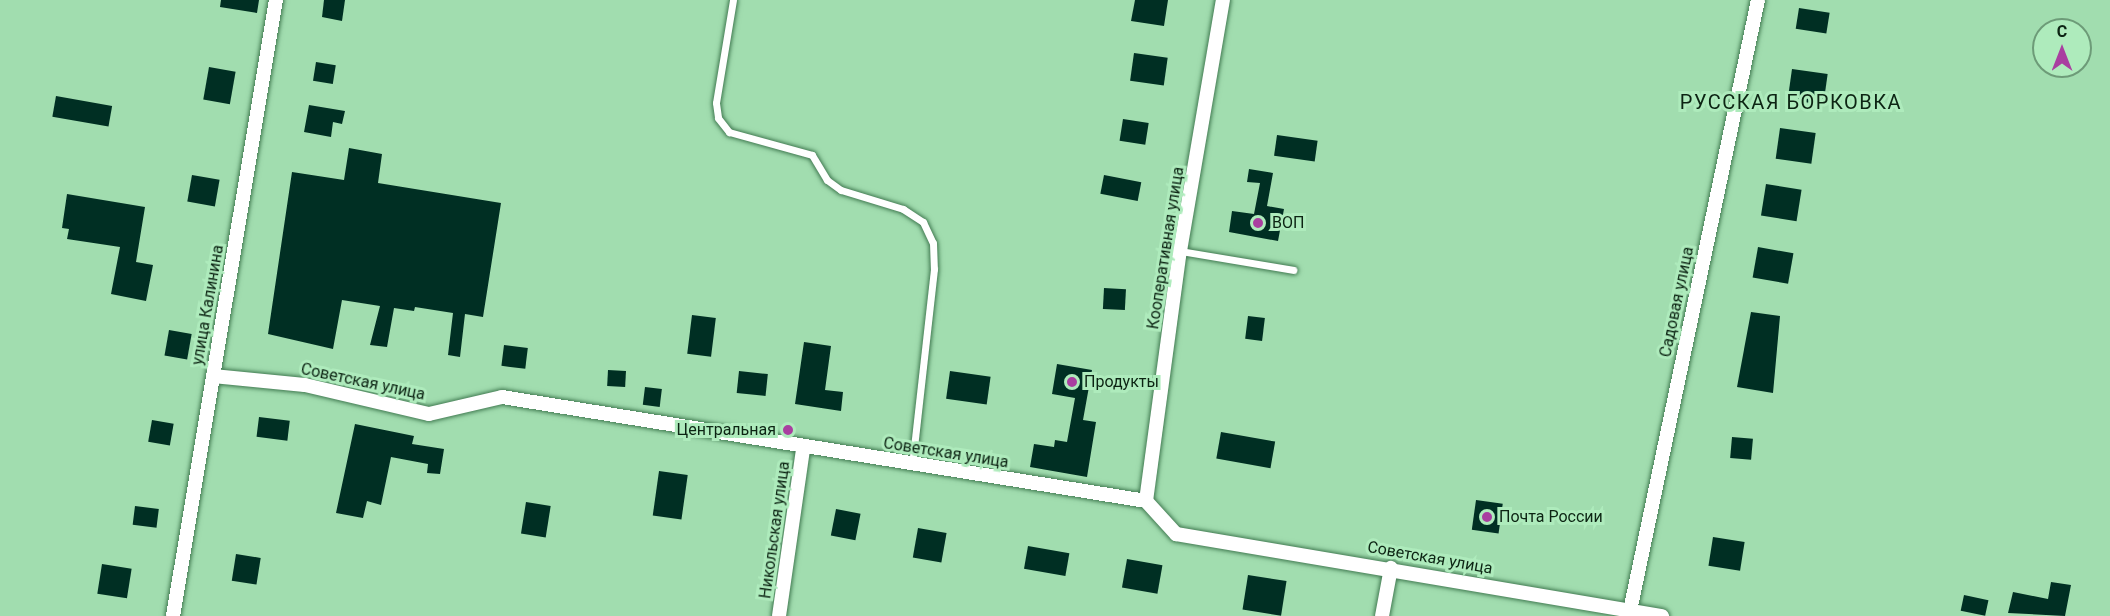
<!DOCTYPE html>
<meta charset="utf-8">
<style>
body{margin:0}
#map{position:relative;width:2110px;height:616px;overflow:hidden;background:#a1ddaf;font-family:Roboto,sans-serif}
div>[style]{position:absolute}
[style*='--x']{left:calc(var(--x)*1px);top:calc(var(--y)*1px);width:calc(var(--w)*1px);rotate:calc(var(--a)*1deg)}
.building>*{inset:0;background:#002f23;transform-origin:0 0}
.roads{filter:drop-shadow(0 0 2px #427b52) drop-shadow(0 0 2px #427b52)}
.lane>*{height:7px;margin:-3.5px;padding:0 3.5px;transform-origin:3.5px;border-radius:3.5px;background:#fff}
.street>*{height:14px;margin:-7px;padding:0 7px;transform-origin:7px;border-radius:7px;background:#fff}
.dots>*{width:16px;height:16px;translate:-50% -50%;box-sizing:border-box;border:3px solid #aeebbc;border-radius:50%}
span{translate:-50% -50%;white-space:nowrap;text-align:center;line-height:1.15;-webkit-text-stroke:6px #aeebbc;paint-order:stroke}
.poi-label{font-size:16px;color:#0c2413}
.left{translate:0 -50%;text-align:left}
.right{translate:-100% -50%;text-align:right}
.street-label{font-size:16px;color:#0c2413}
.quarter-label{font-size:20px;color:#0c2413;letter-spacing:1.5px}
.north{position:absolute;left:2032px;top:18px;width:60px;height:60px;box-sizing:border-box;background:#aeebbc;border:2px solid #6d9b78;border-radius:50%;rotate:0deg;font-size:16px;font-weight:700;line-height:24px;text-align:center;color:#0c2413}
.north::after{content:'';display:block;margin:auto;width:21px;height:27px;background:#a93fa0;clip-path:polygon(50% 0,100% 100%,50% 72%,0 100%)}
</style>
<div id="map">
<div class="building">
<i style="clip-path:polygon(221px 0,259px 0,257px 13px,220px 7px)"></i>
<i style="clip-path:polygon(324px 0,345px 0,342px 21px,322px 17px)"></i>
<i style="clip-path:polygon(1135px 0,1168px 0,1164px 26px,1131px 21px)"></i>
<i style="left:1799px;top:8px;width:31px;height:21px;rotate:9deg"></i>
<i style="left:1134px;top:53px;width:34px;height:28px;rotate:8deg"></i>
<i style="left:316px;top:62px;width:20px;height:19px;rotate:9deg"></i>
<i style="left:209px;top:67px;width:27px;height:33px;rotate:10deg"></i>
<i style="left:1792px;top:69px;width:36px;height:31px;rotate:8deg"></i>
<i style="left:56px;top:96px;width:57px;height:21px;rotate:10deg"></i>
<i style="clip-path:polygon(309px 105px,345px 111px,342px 124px,333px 122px,331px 137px,304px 132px)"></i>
<i style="left:1123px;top:119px;width:26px;height:22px;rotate:9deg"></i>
<i style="left:1780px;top:128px;width:36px;height:31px;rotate:8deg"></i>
<i style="left:1277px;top:135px;width:41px;height:21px;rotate:8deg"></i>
<i style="clip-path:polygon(349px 148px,382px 154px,378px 183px,501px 203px,483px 317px,465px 314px,460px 357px,448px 355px,453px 313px,415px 307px,414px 311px,394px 308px,387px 347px,370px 345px,380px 306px,342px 300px,333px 349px,268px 334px,292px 172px,344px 180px)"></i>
<i style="clip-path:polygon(1249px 169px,1273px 173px,1267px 206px,1284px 209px,1278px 241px,1229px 232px,1232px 211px,1254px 214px,1260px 183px,1247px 182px)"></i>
<i style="left:192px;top:175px;width:28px;height:27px;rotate:10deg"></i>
<i style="left:1104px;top:175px;width:38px;height:19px;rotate:11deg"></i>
<i style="left:1766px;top:184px;width:36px;height:32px;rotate:9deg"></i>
<i style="clip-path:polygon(67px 194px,145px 207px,136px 262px,153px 265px,146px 301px,111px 294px,120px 247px,67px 239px,69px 229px,62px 228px)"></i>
<i style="left:1758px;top:247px;width:36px;height:31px;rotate:10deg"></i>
<i style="left:1104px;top:288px;width:22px;height:21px;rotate:3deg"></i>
<i style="clip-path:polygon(1751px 312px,1780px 316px,1773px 393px,1737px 387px)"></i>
<i style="left:692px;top:315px;width:24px;height:39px;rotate:7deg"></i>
<i style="left:1248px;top:316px;width:17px;height:23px;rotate:7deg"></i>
<i style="left:169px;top:330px;width:23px;height:26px;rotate:10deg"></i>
<i style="clip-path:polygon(804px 342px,831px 346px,825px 390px,843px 392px,841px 411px,795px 404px)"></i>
<i style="left:504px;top:345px;width:24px;height:21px;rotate:7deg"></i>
<i style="clip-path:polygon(1057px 364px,1092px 370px,1083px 420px,1096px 422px,1087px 477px,1030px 467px,1034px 444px,1054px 447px,1055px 440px,1067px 442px,1075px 398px,1052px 394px)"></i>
<i style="left:608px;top:370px;width:18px;height:16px;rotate:3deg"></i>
<i style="left:739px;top:371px;width:29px;height:22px;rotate:6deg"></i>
<i style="left:950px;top:371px;width:41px;height:28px;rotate:8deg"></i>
<i style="left:645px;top:387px;width:17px;height:18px;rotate:7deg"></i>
<i style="left:259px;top:417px;width:31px;height:20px;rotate:7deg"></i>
<i style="left:152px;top:420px;width:22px;height:22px;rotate:10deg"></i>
<i style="clip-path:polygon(355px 424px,414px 436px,412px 444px,444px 449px,440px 474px,427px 473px,428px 464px,391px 457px,381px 505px,367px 501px,363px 518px,336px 513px)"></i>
<i style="left:1221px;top:432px;width:55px;height:27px;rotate:10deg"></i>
<i style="left:1732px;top:437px;width:21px;height:21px;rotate:5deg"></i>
<i style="left:659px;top:471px;width:29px;height:45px;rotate:8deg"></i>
<i style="left:1476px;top:500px;width:27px;height:30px;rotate:8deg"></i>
<i style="left:526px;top:502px;width:25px;height:32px;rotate:9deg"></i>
<i style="left:135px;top:506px;width:24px;height:19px;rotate:7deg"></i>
<i style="left:836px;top:509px;width:25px;height:27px;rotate:11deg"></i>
<i style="left:918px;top:528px;width:29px;height:30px;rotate:10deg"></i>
<i style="left:1713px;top:537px;width:32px;height:29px;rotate:9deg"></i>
<i style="left:1028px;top:546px;width:42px;height:23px;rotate:10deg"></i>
<i style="left:236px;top:554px;width:25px;height:27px;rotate:9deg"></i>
<i style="left:1127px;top:559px;width:36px;height:29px;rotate:10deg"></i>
<i style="left:102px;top:564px;width:30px;height:30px;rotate:9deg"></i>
<i style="left:1248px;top:575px;width:39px;height:35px;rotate:9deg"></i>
<i style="clip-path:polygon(2051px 582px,2071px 585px,2065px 616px,2008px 613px,2013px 592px,2048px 599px)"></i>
<i style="left:1964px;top:595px;width:25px;height:16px;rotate:12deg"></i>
</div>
<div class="roads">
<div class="lane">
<i style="--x:733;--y:0;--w:104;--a:99.4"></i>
<i style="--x:716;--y:103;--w:15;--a:82"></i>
<i style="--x:718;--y:118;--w:18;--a:52"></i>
<i style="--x:729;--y:132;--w:86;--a:15.5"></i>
<i style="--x:812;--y:155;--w:29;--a:59"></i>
<i style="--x:827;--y:180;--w:17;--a:36"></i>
<i style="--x:841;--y:190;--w:65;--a:17"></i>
<i style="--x:903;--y:209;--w:24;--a:33"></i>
<i style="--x:923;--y:222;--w:23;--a:65"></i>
<i style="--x:933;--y:243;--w:26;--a:88"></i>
<i style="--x:934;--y:269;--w:196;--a:96.4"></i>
<i style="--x:1180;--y:251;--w:115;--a:9.5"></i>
</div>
<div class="street">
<i style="--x:213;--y:376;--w:92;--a:5.6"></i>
<i style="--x:305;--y:385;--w:127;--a:13.2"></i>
<i style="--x:429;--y:414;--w:75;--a:-13.1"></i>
<i style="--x:502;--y:397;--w:652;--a:9.17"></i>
<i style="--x:1146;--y:501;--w:45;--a:47.7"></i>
<i style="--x:1176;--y:534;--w:493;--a:9.6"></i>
<i style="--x:1146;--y:501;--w:252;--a:-82.3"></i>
<i style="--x:1180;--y:251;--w:255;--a:-80.3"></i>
<i style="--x:1630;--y:611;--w:624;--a:-78.17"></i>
<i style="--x:173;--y:616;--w:625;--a:-80.51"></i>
<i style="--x:779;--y:616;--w:169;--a:-81.8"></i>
<i style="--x:1382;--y:616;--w:49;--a:-79.4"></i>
</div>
</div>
<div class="dots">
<i style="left:1258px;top:223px;background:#a93fa0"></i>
<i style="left:1072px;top:382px;background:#a93fa0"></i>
<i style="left:788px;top:430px;background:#a93fa0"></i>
<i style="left:1487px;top:517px;background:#a93fa0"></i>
</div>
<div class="poi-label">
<span class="left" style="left:1272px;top:223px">ВОП</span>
<span class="left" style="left:1084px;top:382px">Продукты</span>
<span class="right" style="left:776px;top:430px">Центральная</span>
<span class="left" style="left:1499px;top:517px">Почта России</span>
</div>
<div class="street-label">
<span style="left:1166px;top:248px;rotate:-81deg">Кооперативная улица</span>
<span style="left:1677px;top:302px;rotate:-78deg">Садовая улица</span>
<span style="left:208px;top:305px;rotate:-80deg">улица Калинина</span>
<span style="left:363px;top:382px;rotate:12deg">Советская улица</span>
<span style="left:946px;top:453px;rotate:9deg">Советская улица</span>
<span style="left:775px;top:530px;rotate:-82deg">Никольская улица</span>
<span style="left:1430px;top:558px;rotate:10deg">Советская улица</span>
</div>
<div class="quarter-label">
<span style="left:1791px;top:102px">РУССКАЯ БОРКОВКА</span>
</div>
<div class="north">С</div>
</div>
